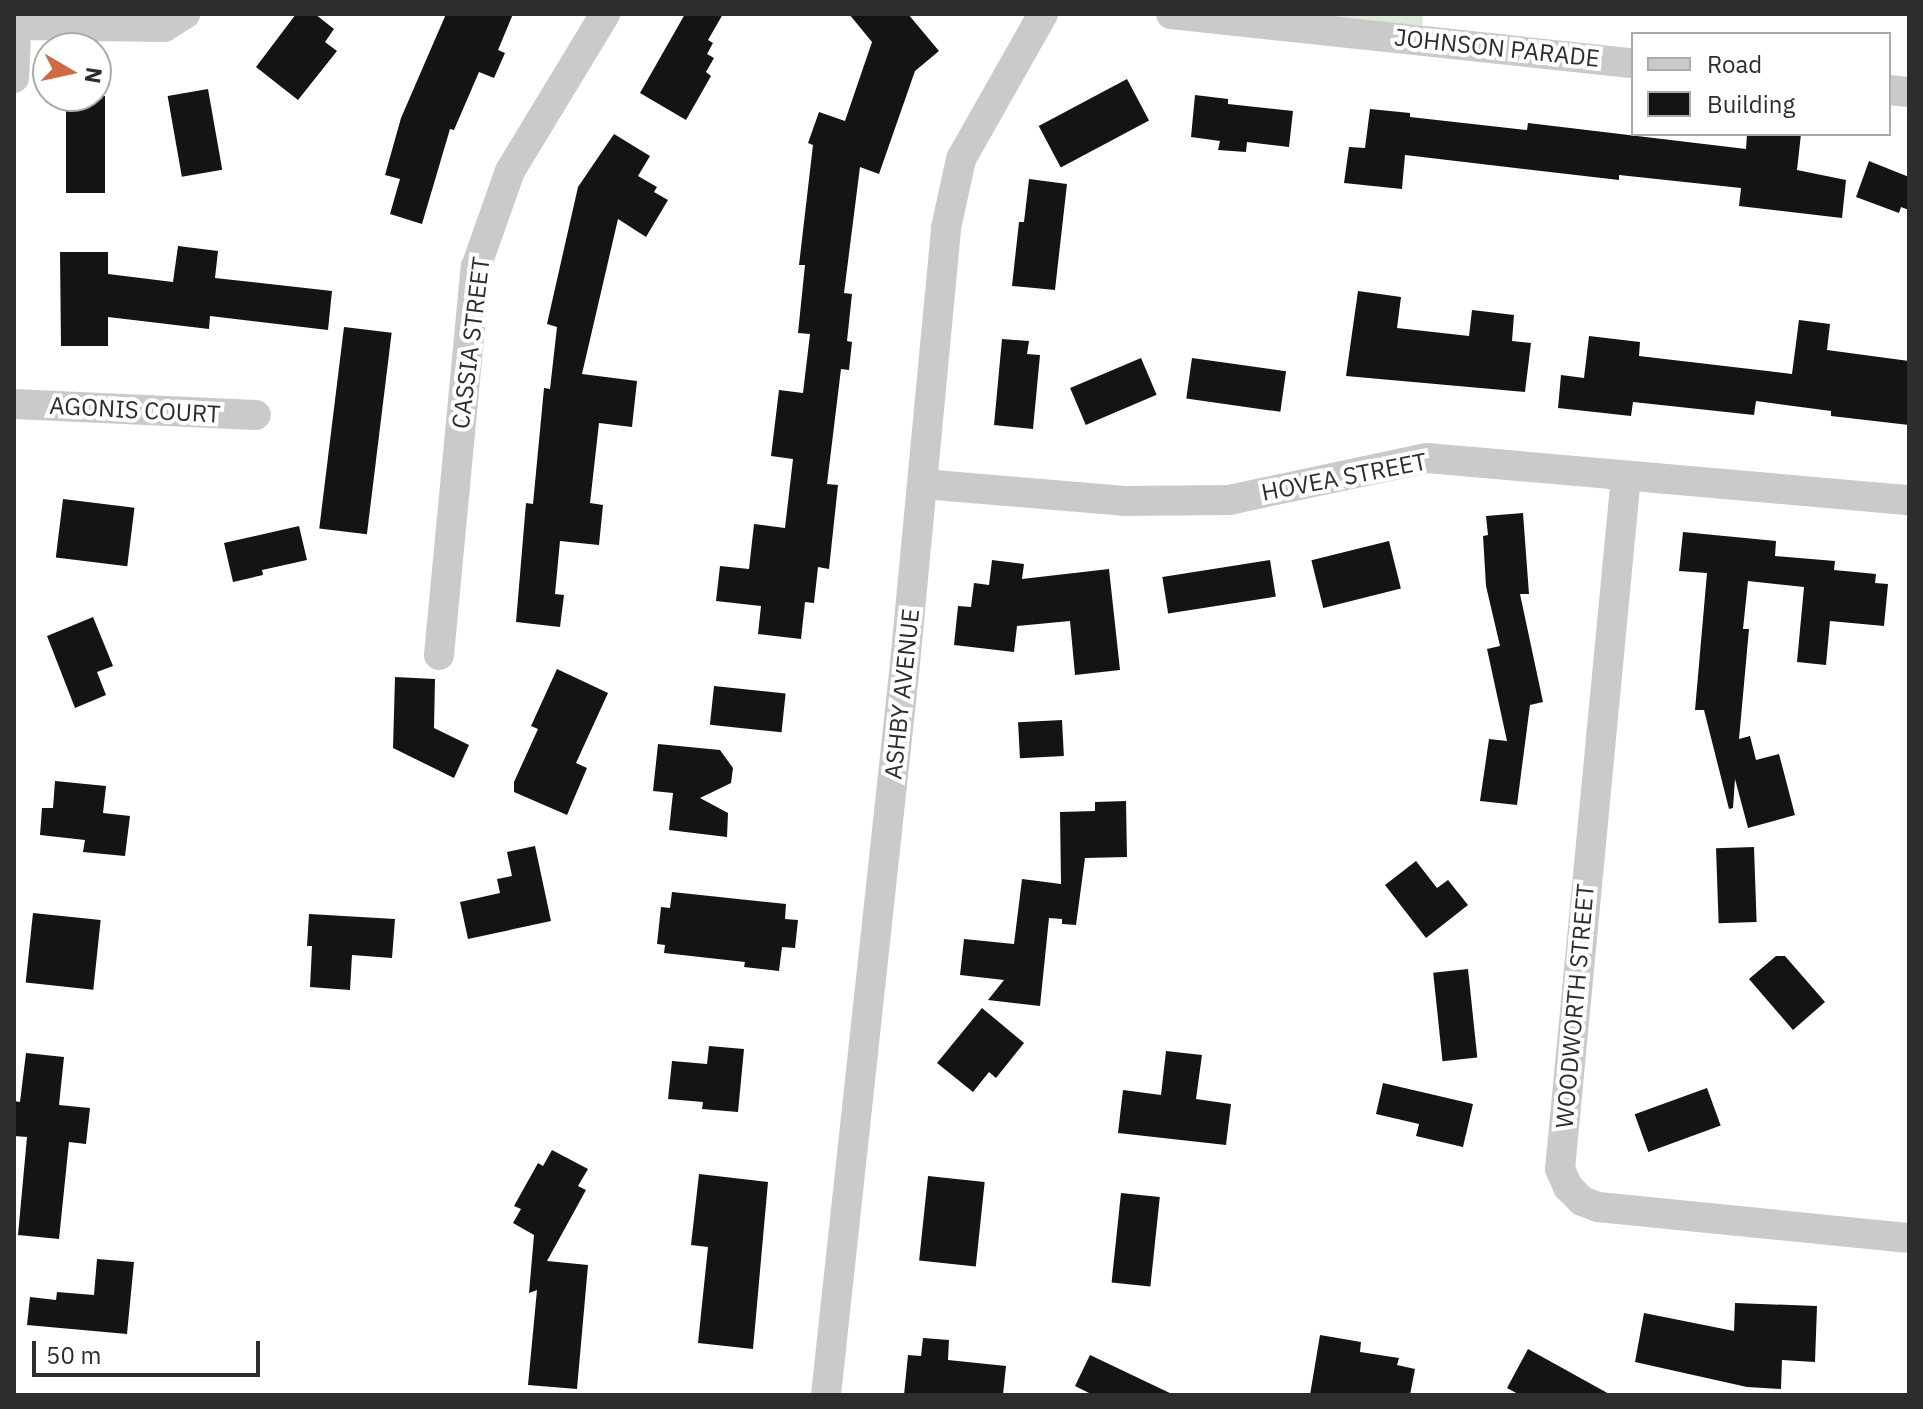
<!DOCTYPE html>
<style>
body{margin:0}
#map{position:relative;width:1923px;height:1409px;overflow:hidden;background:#fff;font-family:"IBM Plex Sans",sans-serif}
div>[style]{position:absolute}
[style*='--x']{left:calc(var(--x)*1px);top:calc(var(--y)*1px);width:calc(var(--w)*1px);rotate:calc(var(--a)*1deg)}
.green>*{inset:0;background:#dee9dc}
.building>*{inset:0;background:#141414;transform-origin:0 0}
.street>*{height:30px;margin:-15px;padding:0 15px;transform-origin:15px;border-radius:15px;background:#cacaca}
span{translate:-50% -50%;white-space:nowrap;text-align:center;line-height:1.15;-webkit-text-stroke:8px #fff;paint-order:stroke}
.street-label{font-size:24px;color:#2d2d2d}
.frame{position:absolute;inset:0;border:16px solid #2d2d2d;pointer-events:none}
.legend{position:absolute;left:1631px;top:32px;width:260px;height:104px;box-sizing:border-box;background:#fff;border:2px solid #ababab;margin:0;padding:10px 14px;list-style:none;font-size:24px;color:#2d2d2d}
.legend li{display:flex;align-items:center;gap:16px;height:40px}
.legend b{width:40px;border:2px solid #ababab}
.north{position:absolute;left:32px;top:32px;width:80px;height:80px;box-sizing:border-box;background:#fff;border:2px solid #ababab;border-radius:50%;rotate:99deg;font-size:22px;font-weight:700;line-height:32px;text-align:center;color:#2d2d2d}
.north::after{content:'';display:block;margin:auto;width:28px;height:36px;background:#d16942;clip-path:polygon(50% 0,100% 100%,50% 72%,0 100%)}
.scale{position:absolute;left:32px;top:1341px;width:228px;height:36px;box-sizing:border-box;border:4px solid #2d2d2d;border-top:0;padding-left:10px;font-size:24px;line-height:28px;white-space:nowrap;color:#2d2d2d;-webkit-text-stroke:6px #fff;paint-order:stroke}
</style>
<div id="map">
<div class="green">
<i style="clip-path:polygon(1296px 14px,1423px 14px,1422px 30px)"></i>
</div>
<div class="building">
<i style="clip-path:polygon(296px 14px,315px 14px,334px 29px,325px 42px,337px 51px,298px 100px,256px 67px)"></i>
<i style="clip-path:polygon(446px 14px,513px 14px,498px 50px,505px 53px,494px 78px,479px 72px,454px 130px,450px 129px,422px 224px,390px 214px,400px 179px,385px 175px,401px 118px)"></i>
<i style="clip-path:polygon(685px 14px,723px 14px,708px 40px,713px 43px,707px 54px,714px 58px,706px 72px,711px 76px,686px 120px,640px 93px)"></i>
<i style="clip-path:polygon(849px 14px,908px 14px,939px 51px,915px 71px,879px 174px,860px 167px,844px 293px,852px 294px,847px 341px,852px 342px,849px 370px,841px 369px,827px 484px,838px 485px,829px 569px,818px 567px,814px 603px,805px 602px,801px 639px,758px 634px,761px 606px,716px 601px,720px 566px,749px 569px,754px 524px,785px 528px,793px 459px,771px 456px,779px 390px,803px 393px,810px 334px,798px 333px,805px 265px,799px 265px,813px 145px,808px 143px,819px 112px,845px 121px,872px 42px)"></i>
<i style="left:1127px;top:79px;width:47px;height:100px;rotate:62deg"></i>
<i style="left:208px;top:89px;width:82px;height:41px;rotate:80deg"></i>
<i style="clip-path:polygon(1195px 95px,1228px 99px,1228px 104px,1293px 111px,1289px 147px,1247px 142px,1246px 152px,1218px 150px,1220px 141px,1191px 137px)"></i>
<i style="left:66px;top:96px;width:39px;height:97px"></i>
<i style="clip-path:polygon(1370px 109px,1410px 113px,1410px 117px,1527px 130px,1528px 123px,1746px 149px,1747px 134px,1801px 134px,1797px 170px,1846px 180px,1842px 218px,1739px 206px,1741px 188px,1619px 175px,1619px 180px,1405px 155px,1402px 189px,1344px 183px,1349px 147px,1365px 148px)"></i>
<i style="clip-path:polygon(614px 134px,650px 156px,638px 176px,657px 187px,654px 192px,668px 200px,646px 237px,618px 219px,582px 374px,637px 381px,632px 427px,599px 423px,590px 503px,603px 505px,599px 545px,560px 541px,555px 594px,564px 595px,560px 627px,516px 622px,526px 503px,533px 504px,544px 388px,550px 389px,557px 327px,547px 324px,578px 187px)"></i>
<i style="clip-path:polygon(1869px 161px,1909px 177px,1909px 210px,1901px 207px,1899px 213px,1856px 197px)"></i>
<i style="clip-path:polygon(1029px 179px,1067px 184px,1055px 290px,1012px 286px,1019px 222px,1024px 222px)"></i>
<i style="clip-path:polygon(178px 246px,218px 251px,215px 278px,332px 291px,328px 330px,210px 316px,209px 329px,108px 317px,108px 346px,61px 346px,60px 252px,108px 252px,108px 274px,173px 282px)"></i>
<i style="clip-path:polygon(1358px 291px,1401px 297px,1397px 328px,1469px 336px,1472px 310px,1514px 315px,1512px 341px,1531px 343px,1525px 392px,1346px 376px)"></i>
<i style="clip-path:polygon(1799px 320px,1830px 324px,1827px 350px,1909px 361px,1909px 425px,1831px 416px,1831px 411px,1756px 401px,1754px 415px,1633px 402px,1631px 416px,1558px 408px,1561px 375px,1584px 378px,1589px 336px,1640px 342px,1639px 356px,1792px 374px)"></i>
<i style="left:344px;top:327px;width:48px;height:203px;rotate:7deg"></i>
<i style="clip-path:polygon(1002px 339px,1029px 341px,1027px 354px,1040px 355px,1033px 429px,994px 425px)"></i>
<i style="left:1141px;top:358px;width:40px;height:77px;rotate:67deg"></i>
<i style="left:1192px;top:358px;width:95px;height:41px;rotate:8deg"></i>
<i style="left:63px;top:499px;width:72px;height:59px;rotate:7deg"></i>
<i style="clip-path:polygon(1523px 513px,1529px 594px,1520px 594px,1543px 702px,1530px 705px,1517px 805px,1480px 801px,1489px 739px,1507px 741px,1487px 649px,1500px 646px,1486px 586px,1483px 536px,1488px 535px,1486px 516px)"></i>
<i style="clip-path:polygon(299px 526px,307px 560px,262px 570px,263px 575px,233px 582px,224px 543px)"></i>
<i style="clip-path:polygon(1683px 532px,1776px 541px,1775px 556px,1835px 561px,1834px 570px,1876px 574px,1875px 583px,1888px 584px,1884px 626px,1830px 621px,1826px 665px,1797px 662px,1804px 587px,1748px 581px,1743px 629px,1749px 629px,1739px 739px,1750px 736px,1756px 760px,1779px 754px,1795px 815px,1748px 828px,1735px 779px,1733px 808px,1729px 809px,1704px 710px,1695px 710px,1707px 573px,1679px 571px)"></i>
<i style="left:1389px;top:541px;width:49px;height:80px;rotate:76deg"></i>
<i style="clip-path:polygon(992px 560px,1024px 564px,1022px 579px,1109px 569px,1120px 670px,1075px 675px,1070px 621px,1017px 626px,1014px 652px,954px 645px,958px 606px,971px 607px,974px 583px,989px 585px)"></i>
<i style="left:1270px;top:560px;width:37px;height:109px;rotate:81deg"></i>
<i style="clip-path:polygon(93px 617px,113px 666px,97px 672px,106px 695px,75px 708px,47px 636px)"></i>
<i style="clip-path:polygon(557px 669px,608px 693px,576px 763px,587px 768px,567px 815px,514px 792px,514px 782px,538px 729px,531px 726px)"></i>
<i style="clip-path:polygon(395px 677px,435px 679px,434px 728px,469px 745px,454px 778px,393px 748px)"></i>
<i style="left:714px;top:686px;width:72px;height:39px;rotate:6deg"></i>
<i style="left:1062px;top:720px;width:36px;height:44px;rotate:87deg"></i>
<i style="clip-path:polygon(658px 744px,720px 750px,733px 768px,731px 783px,700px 798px,728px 813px,727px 837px,669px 830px,673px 793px,653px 791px)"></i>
<i style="clip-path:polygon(55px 781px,106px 786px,103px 813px,130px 816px,125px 856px,83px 852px,85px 840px,40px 835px,42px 808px,53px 808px)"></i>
<i style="clip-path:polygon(1126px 801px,1127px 857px,1085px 858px,1076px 925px,1062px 924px,1062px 919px,1049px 918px,1040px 1006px,988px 1000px,1004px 980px,960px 975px,964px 939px,1014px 944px,1022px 879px,1061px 884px,1060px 812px,1095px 811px,1095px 802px)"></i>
<i style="clip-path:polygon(535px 846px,551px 921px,468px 939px,460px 902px,500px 893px,497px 879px,512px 876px,507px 852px)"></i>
<i style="left:1754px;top:847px;width:75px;height:38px;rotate:88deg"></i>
<i style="clip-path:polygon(1416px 861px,1437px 888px,1448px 880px,1468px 905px,1426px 938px,1385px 885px)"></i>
<i style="clip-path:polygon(672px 892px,786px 904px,785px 919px,798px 920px,795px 948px,782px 947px,779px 971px,744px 967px,745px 962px,664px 953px,665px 945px,657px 944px,661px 907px,670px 908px)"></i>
<i style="left:33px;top:913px;width:68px;height:70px;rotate:6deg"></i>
<i style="clip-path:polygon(309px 914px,395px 919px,392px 958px,352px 955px,350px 990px,310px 987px,312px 946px,307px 946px)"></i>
<i style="clip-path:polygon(1776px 956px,1785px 956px,1825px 1002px,1793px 1030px,1749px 979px)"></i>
<i style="left:1468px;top:969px;width:89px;height:35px;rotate:84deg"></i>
<i style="clip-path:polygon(982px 1008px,1024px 1043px,996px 1078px,989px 1072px,973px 1092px,937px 1063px)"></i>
<i style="clip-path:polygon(709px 1046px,744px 1049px,738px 1112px,702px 1109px,703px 1102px,668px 1099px,672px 1061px,707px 1064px)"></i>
<i style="clip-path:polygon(1166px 1051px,1202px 1055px,1196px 1099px,1231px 1104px,1226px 1145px,1118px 1133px,1123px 1090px,1161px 1095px)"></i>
<i style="clip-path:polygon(26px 1053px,64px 1057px,59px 1105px,90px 1108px,86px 1144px,69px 1142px,59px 1239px,18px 1235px,27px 1137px,14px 1136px,14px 1101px,20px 1102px)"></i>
<i style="clip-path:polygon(1383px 1083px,1473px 1104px,1463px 1147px,1416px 1136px,1419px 1124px,1376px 1114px)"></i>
<i style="left:1707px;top:1088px;width:40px;height:77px;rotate:70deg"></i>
<i style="clip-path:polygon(552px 1150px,588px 1169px,578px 1186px,586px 1190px,547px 1261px,588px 1265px,577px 1389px,528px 1385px,537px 1290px,529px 1293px,534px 1235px,513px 1223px,521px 1209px,514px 1206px,538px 1163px,543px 1166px)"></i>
<i style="clip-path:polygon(699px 1174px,768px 1182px,753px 1349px,698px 1343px,708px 1247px,691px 1245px)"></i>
<i style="left:928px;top:1176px;width:57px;height:85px;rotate:6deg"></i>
<i style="left:1121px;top:1193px;width:39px;height:90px;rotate:6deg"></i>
<i style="clip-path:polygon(97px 1259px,134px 1262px,127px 1334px,27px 1325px,30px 1297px,56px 1300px,57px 1292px,94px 1295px)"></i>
<i style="clip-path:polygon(1735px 1303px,1817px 1306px,1815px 1362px,1782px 1360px,1781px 1389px,1747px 1387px,1635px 1362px,1644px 1313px,1734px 1331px)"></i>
<i style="clip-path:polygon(1320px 1335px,1361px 1342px,1360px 1352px,1399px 1358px,1397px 1365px,1415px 1369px,1410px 1395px,1310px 1395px)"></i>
<i style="clip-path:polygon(923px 1338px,949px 1340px,948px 1360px,1006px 1366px,1003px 1395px,904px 1395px,908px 1355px,921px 1356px)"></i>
<i style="clip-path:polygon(1528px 1349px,1611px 1395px,1520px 1395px,1507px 1388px)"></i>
<i style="clip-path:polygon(1090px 1355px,1174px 1395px,1093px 1395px,1075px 1386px)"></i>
</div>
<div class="street">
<i style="--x:1171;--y:14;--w:465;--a:6.1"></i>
<i style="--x:16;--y:25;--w:148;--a:0.8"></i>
<i style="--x:164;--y:27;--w:25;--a:-32"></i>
<i style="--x:14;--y:78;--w:64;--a:-87.3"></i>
<i style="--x:1889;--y:90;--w:20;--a:6"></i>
<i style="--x:14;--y:404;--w:242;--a:2.6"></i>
<i style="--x:1626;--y:476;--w:696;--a:95.44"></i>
<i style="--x:1560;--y:1169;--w:20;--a:66"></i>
<i style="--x:1568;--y:1187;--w:20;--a:45"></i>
<i style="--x:1582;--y:1201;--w:17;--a:21"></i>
<i style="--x:1598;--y:1207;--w:313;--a:5.7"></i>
<i style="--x:923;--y:484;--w:202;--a:4.8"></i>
<i style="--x:1124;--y:501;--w:105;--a:-0.5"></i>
<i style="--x:1229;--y:500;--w:202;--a:-12"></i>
<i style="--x:1427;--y:458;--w:484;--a:5"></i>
<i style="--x:439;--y:655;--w:390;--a:-84.6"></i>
<i style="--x:476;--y:267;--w:102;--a:-70.5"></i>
<i style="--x:510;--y:171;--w:184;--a:-58.8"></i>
<i style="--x:826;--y:1395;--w:725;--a:-83.83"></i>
<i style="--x:904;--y:674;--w:448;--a:-84.6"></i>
<i style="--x:946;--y:228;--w:71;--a:-77.7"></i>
<i style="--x:961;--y:159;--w:167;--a:-60.5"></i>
</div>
<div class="street-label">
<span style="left:1497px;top:48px;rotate:6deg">JOHNSON PARADE</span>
<span style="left:471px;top:343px;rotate:-83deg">CASSIA STREET</span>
<span style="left:135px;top:410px;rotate:3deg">AGONIS COURT</span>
<span style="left:1344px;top:477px;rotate:-11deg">HOVEA STREET</span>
<span style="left:902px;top:694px;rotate:-84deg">ASHBY AVENUE</span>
<span style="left:1575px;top:1006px;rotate:-85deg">WOODWORTH STREET</span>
</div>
<div class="frame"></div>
<ul class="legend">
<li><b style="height:10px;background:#cacaca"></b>Road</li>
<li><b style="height:22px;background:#141414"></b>Building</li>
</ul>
<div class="north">N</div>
<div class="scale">50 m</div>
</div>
